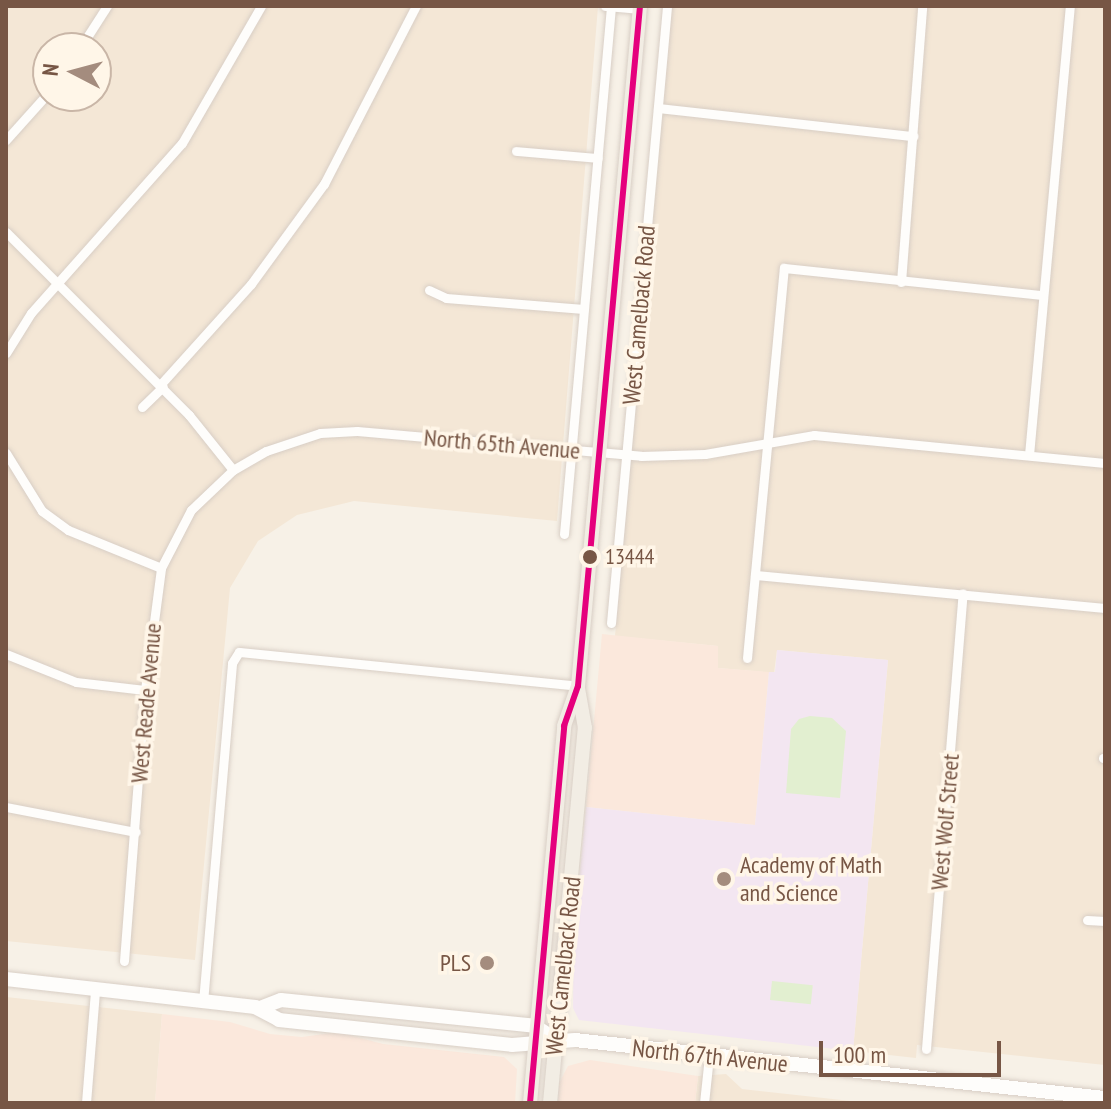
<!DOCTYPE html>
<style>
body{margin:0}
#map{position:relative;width:1111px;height:1109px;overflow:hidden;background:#f7f1e7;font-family:"PT Sans Narrow",sans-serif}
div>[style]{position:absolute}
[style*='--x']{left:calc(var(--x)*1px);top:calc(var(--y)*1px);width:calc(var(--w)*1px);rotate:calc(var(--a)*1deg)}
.residential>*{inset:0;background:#f4e7d6}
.commercial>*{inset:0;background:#fbe8dc}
.education>*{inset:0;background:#f3e6f1}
.green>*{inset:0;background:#e2efd0;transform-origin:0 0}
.roads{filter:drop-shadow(0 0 2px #d8cec5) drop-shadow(0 0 2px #d8cec5)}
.minor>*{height:9px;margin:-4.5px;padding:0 4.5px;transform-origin:4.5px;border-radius:4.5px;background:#fefdfb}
.secondary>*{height:14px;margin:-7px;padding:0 7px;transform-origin:7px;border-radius:7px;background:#fefdfb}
.primary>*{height:14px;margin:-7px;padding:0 7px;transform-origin:7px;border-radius:7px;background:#f2ede4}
.bus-1>*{height:6px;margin:-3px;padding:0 3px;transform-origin:3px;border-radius:3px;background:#e5007d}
.dots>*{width:22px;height:22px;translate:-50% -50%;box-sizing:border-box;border:4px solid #fff6e8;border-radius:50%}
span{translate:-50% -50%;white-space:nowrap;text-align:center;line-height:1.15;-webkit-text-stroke:7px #fff6e8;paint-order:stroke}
.bus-label{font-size:22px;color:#775645}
.left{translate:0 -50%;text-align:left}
.street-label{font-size:24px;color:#775645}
.poi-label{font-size:24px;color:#775645}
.right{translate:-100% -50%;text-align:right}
.frame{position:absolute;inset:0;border:8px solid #775645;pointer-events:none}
.north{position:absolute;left:32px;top:32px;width:80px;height:80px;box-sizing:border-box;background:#fff6e8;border:2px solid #c9b6a7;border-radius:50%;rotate:276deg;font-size:22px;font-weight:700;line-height:32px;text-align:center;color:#775645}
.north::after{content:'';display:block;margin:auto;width:28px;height:36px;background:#a48c7e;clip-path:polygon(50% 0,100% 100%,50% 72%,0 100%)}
.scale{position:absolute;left:819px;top:1041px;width:182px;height:36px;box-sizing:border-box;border:4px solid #775645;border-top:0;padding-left:10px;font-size:24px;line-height:28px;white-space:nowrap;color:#775645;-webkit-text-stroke:6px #fff6e8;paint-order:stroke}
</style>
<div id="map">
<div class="residential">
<i style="clip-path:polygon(evenodd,6px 6px,598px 6px,557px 521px,354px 501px,297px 515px,258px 541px,230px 588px,195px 960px,6px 941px,6px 6px,48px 48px,96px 48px,96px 96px,48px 96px,48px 48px)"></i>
<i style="clip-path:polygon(672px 6px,1105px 6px,1105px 1065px,917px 1045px,916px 1058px,853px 1051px,888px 660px,777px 650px,774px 673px,718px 668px,718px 646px,615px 636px)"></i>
<i style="clip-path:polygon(6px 997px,162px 1014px,155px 1103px,6px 1103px)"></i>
<i style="clip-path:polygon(726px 1074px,742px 1089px,869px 1103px,695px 1103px,698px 1076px)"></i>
</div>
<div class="commercial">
<i style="clip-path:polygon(602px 634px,718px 646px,718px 668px,769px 672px,755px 825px,586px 807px)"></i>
<i style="clip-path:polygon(162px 1014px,230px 1022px,270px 1034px,302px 1037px,338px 1032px,383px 1044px,504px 1057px,517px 1069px,515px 1103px,155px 1103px)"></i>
<i style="clip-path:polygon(590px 1060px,698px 1076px,695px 1103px,558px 1103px,559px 1083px,568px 1066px)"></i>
</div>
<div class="education">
<i style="clip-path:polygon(777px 650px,888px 660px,853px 1051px,579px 1020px,573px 1008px,574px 933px,586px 807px,755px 825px,769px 672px,775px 672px)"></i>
</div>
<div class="green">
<i style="clip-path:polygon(810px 716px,832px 718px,846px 731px,840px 798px,786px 793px,791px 729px,799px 719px)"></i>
<i style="left:772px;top:981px;width:41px;height:19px;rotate:6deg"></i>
</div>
<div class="roads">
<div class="minor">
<i style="--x:605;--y:6;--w:34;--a:5"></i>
<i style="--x:80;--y:48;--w:50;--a:-57.3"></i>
<i style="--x:658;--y:108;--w:257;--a:6.3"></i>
<i style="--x:6;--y:140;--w:63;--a:-48.2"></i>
<i style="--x:516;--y:151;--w:82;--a:4.9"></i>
<i style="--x:6;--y:232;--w:259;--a:45"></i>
<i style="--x:189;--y:415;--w:70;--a:51.3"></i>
<i style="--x:901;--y:282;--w:277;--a:-85.6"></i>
<i style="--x:429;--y:290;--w:19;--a:25"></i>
<i style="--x:446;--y:298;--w:138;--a:4.6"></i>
<i style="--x:6;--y:353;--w:47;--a:-58"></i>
<i style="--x:31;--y:313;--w:227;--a:-48.4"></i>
<i style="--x:182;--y:143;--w:158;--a:-60"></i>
<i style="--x:160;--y:385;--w:136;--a:-48"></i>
<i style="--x:251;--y:284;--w:124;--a:-53.9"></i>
<i style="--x:324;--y:184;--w:200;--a:-62.7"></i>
<i style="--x:142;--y:407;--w:29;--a:-44"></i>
<i style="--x:6;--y:453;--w:68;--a:58.2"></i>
<i style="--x:42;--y:511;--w:32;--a:36"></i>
<i style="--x:68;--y:530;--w:100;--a:22.2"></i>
<i style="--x:1029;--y:455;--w:451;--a:-84.8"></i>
<i style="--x:564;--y:534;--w:530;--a:-84.91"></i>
<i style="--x:755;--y:575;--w:352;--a:5.4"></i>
<i style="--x:611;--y:623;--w:620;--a:-84.81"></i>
<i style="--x:6;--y:654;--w:75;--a:21.8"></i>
<i style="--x:76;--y:682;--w:69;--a:6.6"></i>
<i style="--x:747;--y:658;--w:392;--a:-84.6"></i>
<i style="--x:784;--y:268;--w:260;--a:6"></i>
<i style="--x:1103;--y:758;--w:2;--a:0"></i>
<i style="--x:6;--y:807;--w:132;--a:10.9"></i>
<i style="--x:1087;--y:920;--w:18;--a:3"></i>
<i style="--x:124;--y:961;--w:272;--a:-85.6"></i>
<i style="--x:145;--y:690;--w:123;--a:-82.5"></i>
<i style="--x:161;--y:568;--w:65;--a:-62.7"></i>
<i style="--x:191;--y:510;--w:58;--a:-43.6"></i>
<i style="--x:233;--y:470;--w:38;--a:-30"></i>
<i style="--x:266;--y:451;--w:57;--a:-18.4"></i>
<i style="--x:320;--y:433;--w:37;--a:-3"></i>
<i style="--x:357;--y:431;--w:285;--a:5"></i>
<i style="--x:641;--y:456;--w:64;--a:-1.8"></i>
<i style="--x:705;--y:454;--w:111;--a:-9.9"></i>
<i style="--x:814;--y:435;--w:292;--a:5.5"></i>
<i style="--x:203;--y:1002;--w:340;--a:-85.1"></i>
<i style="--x:232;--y:663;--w:13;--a:-58"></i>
<i style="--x:239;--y:652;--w:341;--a:5.7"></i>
<i style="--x:926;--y:1049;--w:457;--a:-85.4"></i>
<i style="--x:86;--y:1103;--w:113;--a:-85.4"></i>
<i style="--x:704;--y:1103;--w:47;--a:-83.9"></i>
</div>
<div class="secondary">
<i style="--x:6;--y:979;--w:251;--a:6.4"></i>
<i style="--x:255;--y:1007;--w:27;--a:28"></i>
<i style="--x:279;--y:1020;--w:234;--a:6.1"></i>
<i style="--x:512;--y:1045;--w:63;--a:-4.5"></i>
<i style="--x:575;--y:1040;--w:533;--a:6.25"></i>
<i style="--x:260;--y:1008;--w:22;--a:-21"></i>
<i style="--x:281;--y:1000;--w:255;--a:5.8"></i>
<i style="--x:535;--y:1026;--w:24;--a:33"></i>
</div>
<div class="primary">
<i style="--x:530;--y:1103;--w:379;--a:-84.8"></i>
<i style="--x:564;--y:726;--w:42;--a:-70.7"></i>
<i style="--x:578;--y:686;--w:683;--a:-84.79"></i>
<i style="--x:550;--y:1103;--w:377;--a:-84.7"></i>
<i style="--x:585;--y:728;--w:39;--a:-100"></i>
</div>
</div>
<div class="bus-1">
<i style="--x:530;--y:1103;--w:379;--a:-84.8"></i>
<i style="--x:564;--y:726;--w:42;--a:-70.7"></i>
<i style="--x:578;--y:686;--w:683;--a:-84.79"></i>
</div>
<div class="dots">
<i style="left:590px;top:557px;background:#775645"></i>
<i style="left:724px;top:879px;background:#a48c7e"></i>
<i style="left:487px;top:963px;background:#a48c7e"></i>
</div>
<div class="bus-label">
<span class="left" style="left:605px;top:557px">13444</span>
</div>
<div class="street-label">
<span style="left:639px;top:315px;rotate:-85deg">West Camelback Road</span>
<span style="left:502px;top:444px;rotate:5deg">North 65th Avenue</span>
<span style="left:146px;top:703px;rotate:-85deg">West Reade Avenue</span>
<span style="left:945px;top:822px;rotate:-85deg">West Wolf Street</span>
<span style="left:563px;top:966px;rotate:-84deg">West Camelback Road</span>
<span style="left:710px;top:1056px;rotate:6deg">North 67th Avenue</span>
</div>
<div class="poi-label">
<span class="left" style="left:740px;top:879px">Academy of Math<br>and Science</span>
<span class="right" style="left:471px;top:963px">PLS</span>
</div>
<div class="frame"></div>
<div class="north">N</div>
<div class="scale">100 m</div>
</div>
